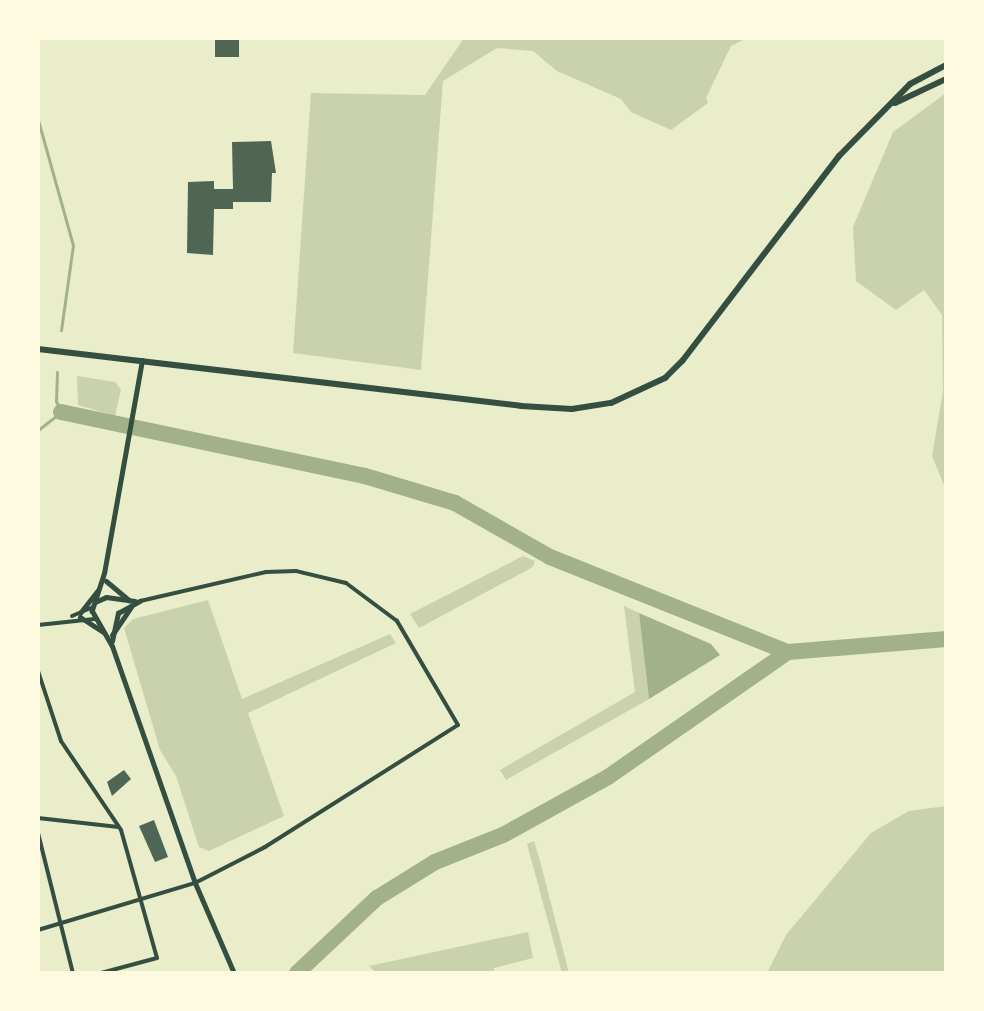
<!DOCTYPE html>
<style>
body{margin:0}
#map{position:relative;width:984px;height:1011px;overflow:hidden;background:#e9edc9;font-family:Literata,serif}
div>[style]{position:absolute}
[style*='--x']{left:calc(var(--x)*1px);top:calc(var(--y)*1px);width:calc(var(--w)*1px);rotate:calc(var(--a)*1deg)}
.green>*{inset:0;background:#cad2ad}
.water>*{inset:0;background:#a3b18a}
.stream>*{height:3px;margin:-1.5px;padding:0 1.5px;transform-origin:1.5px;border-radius:1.5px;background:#a3b18a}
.river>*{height:16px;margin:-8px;padding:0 8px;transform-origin:8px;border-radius:8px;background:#a3b18a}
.building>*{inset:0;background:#4f6655;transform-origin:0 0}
.minor>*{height:4px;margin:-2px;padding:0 2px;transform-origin:2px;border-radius:2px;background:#344e41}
.tertiary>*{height:5px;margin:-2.5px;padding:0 2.5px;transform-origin:2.5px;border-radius:2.5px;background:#344e41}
.secondary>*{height:6px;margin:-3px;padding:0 3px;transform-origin:3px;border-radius:3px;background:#344e41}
span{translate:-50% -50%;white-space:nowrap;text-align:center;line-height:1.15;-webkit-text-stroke:7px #fefae0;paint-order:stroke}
.frame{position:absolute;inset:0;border:40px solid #fefae0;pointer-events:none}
</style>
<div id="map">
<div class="green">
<i style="clip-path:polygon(464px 38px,747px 38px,731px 46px,706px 98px,708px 103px,671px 130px,631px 112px,621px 99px,557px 71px,533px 51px,497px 48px,443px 81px,421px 370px,293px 353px,311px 93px,425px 95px)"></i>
<i style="clip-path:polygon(946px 93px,946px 490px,932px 456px,943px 391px,942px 315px,924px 290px,896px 310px,856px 281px,853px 227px,893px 132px)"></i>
<i style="clip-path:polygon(77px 376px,115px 382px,121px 389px,115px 416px,78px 405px)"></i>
<i style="clip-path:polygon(523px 556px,535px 561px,533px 567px,419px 628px,410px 614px)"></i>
<i style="clip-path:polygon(208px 600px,242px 699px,390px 634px,396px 643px,248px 713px,284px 816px,209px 851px,199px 847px,176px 776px,160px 750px,124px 628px,133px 619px)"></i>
<i style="clip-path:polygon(624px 606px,639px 613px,649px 699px,506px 780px,500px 770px,635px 692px)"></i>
<i style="clip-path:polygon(946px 806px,946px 973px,767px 973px,786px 935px,871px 833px,909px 811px)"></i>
<i style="clip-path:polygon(534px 841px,539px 857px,569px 973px,562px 973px,527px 844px)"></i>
<i style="clip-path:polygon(528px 932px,533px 958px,494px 968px,494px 973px,376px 973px,369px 966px)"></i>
</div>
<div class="water">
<i style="clip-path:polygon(639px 613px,711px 644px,720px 655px,649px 699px)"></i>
</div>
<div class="stream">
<i style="--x:38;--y:120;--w:130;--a:74.4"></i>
<i style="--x:73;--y:245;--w:86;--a:98"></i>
<i style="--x:38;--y:430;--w:29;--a:-38"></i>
<i style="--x:61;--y:412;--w:12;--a:-114"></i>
<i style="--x:56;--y:401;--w:29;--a:-88"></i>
</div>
<div class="river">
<i style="--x:61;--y:412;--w:311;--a:11.9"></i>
<i style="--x:365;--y:476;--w:94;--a:16.7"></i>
<i style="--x:455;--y:503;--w:109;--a:29.6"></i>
<i style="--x:550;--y:557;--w:256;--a:21.8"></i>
<i style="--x:297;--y:973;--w:110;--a:-43.2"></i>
<i style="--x:377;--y:898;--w:68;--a:-31.8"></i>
<i style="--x:435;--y:862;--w:73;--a:-21.7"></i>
<i style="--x:503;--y:835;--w:120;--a:-28.9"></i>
<i style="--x:608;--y:777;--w:219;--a:-34.8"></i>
<i style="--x:788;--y:652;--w:159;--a:-4.7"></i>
</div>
<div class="building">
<i style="left:215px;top:38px;width:24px;height:19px"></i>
<i style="clip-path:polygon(271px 141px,276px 173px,272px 173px,271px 202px,233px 202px,233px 209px,214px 209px,213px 255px,187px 253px,188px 182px,214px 181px,214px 189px,233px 189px,232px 142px)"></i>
<i style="clip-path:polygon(124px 770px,131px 779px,112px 796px,107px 782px)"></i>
<i style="clip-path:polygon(154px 820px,168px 857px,155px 862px,139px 826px)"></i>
</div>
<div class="minor">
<i style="--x:72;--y:616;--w:23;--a:-23"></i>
<i style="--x:38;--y:625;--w:57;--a:-6"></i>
<i style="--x:38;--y:671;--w:74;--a:71.8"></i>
<i style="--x:61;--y:741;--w:107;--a:56"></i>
<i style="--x:121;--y:830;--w:133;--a:74.3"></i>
<i style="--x:157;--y:958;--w:58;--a:165"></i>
<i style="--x:38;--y:818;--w:81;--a:6.4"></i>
<i style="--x:38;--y:833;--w:144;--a:76"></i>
<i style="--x:38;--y:930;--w:164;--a:-16.7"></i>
<i style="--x:195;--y:883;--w:79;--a:-27.2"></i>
<i style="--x:265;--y:847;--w:228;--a:-32.3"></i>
<i style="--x:458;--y:725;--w:121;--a:-120.4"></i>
<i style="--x:397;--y:621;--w:64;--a:-143.3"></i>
<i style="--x:346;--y:583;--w:51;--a:-166.5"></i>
<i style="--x:296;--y:571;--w:30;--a:178"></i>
<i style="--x:266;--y:572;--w:129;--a:167"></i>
</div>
<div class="tertiary">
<i style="--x:142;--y:360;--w:216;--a:100.1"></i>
<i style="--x:104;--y:573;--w:40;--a:108"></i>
<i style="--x:92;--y:611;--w:40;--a:60.3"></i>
<i style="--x:112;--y:646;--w:251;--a:70.7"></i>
<i style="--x:195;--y:883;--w:98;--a:66.6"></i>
<i style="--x:106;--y:581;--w:30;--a:40"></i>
<i style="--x:95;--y:602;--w:12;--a:-24"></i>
<i style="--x:106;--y:597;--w:29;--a:8"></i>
<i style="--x:80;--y:613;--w:28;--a:-52"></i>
<i style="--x:80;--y:617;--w:27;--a:33"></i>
<i style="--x:112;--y:635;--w:34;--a:-56"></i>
<i style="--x:112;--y:641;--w:29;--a:-78"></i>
<i style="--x:118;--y:613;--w:25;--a:-29"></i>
</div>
<div class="secondary">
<i style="--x:895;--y:103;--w:56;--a:-25.2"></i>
<i style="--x:38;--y:349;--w:486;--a:6.7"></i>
<i style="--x:521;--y:406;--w:51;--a:3.4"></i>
<i style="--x:572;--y:409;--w:39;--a:-9"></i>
<i style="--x:611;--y:403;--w:60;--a:-24.8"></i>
<i style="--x:665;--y:378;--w:25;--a:-45"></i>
<i style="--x:683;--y:360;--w:257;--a:-52.6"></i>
<i style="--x:839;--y:156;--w:101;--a:-45.4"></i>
<i style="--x:910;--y:84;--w:41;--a:-27.8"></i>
</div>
<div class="frame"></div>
</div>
